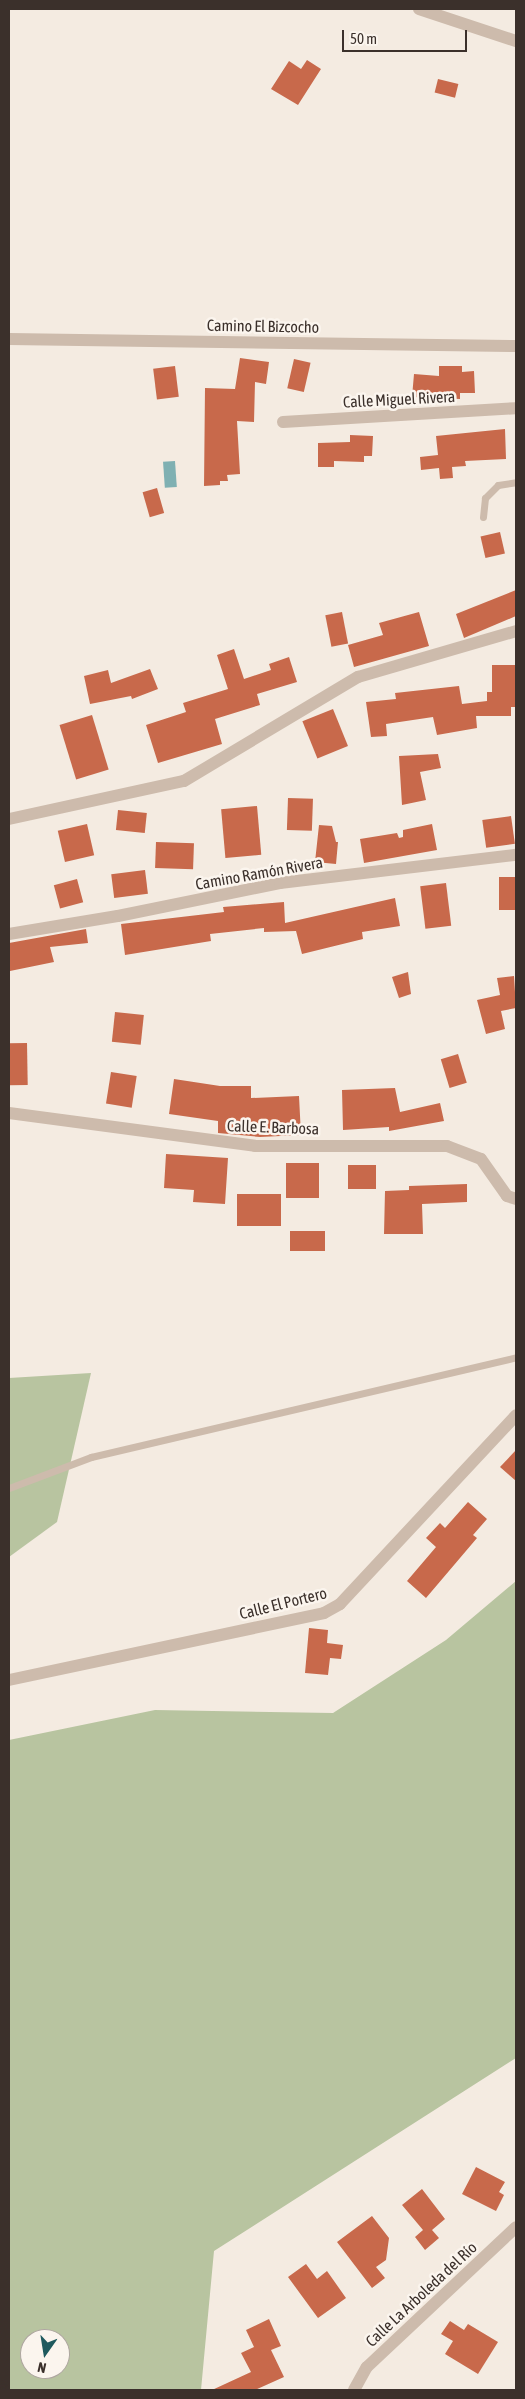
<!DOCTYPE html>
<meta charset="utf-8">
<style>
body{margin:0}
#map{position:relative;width:525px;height:2399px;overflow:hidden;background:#f4ebe1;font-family:"Asap Condensed",sans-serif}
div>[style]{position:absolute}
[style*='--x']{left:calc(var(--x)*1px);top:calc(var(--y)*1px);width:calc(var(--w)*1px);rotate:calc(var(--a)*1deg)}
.green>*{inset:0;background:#b8c4a0}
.water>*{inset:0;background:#7fb0b2;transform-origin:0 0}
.building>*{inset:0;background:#c8694b;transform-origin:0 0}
.lane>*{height:7px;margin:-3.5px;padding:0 3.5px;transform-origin:3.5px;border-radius:3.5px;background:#cdbbac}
.street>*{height:12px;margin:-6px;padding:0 6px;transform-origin:6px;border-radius:6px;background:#cdbbac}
span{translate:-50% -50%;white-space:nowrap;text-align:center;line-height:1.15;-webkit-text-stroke:5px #fbf5ee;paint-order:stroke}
.street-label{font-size:16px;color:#3b302b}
.frame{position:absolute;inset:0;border:10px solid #3b302b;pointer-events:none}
.north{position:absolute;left:20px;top:2329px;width:50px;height:50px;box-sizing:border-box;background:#fbf5ee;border:1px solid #aea6a0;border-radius:50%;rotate:193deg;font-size:14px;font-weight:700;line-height:20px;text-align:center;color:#3b302b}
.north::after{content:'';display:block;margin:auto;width:18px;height:22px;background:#1f5a5e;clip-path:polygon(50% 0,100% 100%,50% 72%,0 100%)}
.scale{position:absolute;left:342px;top:30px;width:125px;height:22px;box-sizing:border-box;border:2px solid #3b302b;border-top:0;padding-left:6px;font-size:15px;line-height:18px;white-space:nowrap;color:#3b302b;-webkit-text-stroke:4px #fbf5ee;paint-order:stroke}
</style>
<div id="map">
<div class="green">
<i style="clip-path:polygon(91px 1373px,57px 1522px,9px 1557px,9px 1378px)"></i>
<i style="clip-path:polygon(evenodd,516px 1581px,516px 2058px,214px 2251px,201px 2390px,9px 2390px,9px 1740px,155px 1710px,333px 1713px,446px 1640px,516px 1581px,30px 2339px,60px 2339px,60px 2369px,30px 2369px,30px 2339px)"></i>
</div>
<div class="water">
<i style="left:175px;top:461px;width:26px;height:12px;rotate:86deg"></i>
</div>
<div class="building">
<i style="clip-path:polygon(307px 60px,321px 69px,298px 105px,271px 89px,289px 61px,301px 69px)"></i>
<i style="left:438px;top:79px;width:21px;height:14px;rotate:14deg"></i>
<i style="clip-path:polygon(240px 358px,269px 362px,266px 384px,255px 382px,254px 422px,237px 421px,240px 474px,227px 475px,228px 481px,220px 481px,220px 485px,204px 486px,205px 388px,235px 389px)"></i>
<i style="left:294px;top:359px;width:17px;height:30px;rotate:13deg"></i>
<i style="left:175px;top:366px;width:31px;height:22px;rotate:83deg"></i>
<i style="clip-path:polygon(439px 366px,462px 366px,462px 372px,474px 371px,475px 393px,460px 393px,460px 399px,412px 397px,414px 374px,439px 376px)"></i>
<i style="clip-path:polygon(505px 429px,506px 459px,465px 461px,466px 466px,452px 467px,453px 478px,440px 479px,439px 468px,421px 470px,420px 457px,438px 455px,436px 436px)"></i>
<i style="clip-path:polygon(350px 435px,373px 436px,372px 456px,364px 456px,364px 462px,334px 461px,334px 467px,318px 467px,318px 443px,350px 442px)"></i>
<i style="left:157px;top:488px;width:26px;height:15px;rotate:74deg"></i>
<i style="left:500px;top:532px;width:22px;height:20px;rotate:77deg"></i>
<i style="clip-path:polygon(516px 590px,516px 616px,464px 638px,456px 614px)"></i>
<i style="left:342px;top:612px;width:32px;height:17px;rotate:79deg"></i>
<i style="clip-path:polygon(419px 612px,429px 646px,354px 667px,348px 645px,383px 635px,379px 623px)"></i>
<i style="clip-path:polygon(234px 649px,244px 679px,271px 670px,269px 664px,289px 657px,297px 682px,257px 694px,260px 705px,215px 719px,222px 744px,158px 763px,146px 725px,186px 712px,183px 703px,228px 689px,217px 655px)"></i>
<i style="clip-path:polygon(492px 665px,515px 665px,516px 707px,511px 707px,511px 716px,476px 716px,477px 728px,437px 735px,433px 717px,386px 724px,387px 736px,371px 737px,366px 702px,396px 699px,395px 693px,459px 686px,462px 704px,487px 701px,487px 692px,492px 692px)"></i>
<i style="clip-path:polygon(150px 669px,158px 689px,132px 699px,131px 696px,90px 704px,84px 676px,108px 670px,111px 683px)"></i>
<i style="left:333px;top:709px;width:40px;height:33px;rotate:68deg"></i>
<i style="left:92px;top:715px;width:57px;height:34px;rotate:73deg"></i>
<i style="clip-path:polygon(438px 754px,441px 768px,420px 772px,426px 800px,402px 805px,399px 756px)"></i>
<i style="left:288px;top:798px;width:25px;height:32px;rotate:2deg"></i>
<i style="left:257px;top:806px;width:49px;height:36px;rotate:85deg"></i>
<i style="left:118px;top:810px;width:29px;height:20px;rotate:6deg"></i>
<i style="left:511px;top:816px;width:28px;height:29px;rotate:82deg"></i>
<i style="left:87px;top:824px;width:32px;height:30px;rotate:77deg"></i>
<i style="clip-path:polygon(432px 824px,437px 850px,364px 863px,360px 839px,397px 833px,399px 838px,403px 837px,403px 830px)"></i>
<i style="clip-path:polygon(319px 825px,332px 826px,336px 842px,338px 842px,336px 864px,315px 862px)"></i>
<i style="left:156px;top:842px;width:38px;height:26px;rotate:2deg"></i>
<i style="left:145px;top:870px;width:24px;height:34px;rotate:83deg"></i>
<i style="left:499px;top:877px;width:17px;height:33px"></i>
<i style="left:77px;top:879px;width:24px;height:24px;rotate:75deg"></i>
<i style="left:446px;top:883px;width:43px;height:26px;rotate:83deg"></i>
<i style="clip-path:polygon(395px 898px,400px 926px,362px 932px,363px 939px,302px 954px,296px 931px,264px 932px,264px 928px,210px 934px,211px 941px,125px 955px,121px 924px,224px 912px,223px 907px,284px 902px,285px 923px)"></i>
<i style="clip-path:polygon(86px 929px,88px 943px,50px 947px,54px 962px,10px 971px,9px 943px)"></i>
<i style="clip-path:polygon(408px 972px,411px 994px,399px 998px,392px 977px)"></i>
<i style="clip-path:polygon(514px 976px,516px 1008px,501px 1011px,505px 1029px,486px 1034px,477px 1000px,500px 995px,497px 978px)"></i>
<i style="left:115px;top:1012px;width:29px;height:30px;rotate:6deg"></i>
<i style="left:27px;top:1043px;width:42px;height:18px;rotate:89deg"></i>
<i style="left:458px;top:1054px;width:30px;height:18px;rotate:73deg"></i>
<i style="left:111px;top:1072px;width:26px;height:32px;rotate:9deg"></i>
<i style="clip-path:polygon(174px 1079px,220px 1086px,251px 1086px,251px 1098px,299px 1096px,301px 1135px,260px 1137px,218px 1133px,218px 1121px,169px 1114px)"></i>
<i style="clip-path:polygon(395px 1088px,400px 1112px,440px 1103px,444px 1121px,389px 1131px,389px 1127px,343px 1130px,342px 1090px)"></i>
<i style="clip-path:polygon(166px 1154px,228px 1158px,225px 1204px,193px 1202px,194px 1190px,164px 1188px)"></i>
<i style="left:286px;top:1163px;width:33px;height:35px"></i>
<i style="left:348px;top:1165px;width:28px;height:24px"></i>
<i style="clip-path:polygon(467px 1184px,467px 1202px,422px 1204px,423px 1234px,384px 1234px,385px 1191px,409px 1190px,409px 1186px)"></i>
<i style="left:237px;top:1194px;width:44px;height:32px"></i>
<i style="left:290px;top:1231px;width:35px;height:20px"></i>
<i style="clip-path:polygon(516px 1450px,516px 1481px,500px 1467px)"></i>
<i style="clip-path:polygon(468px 1502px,487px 1519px,473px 1535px,477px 1538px,426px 1598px,407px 1581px,436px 1547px,426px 1538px,440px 1523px,445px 1528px)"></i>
<i style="clip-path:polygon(309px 1628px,328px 1630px,327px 1643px,343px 1645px,341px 1659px,330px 1658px,328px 1675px,305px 1673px)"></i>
<i style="clip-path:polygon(476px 2167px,505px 2182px,499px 2192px,504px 2195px,496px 2211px,462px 2194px)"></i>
<i style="clip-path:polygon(422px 2189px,445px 2219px,432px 2230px,439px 2238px,425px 2250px,415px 2237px,423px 2230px,402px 2205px)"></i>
<i style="clip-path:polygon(372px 2216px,389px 2238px,386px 2260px,376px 2267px,385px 2278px,372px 2288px,337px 2242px)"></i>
<i style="clip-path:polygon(306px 2264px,317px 2279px,327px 2271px,346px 2298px,318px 2318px,288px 2277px)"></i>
<i style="clip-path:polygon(269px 2319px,281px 2346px,271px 2350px,284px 2377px,255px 2390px,212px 2390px,251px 2372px,241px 2353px,254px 2347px,246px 2330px)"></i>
<i style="clip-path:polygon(450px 2321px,464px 2330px,468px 2324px,498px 2342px,478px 2374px,445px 2354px,453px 2341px,441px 2334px)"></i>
</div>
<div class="lane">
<i style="--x:483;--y:517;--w:19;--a:-84"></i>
<i style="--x:485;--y:498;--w:18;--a:-45"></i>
<i style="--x:498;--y:485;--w:18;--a:-9"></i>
<i style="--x:9;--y:1488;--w:88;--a:-20.7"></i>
<i style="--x:91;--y:1457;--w:437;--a:-13.2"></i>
</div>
<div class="street">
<i style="--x:419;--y:9;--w:102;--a:18.3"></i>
<i style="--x:9;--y:339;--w:507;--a:0.79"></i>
<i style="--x:283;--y:422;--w:233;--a:-3.4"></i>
<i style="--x:9;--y:819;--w:179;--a:-12.3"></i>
<i style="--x:184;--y:781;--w:203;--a:-30.9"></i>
<i style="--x:358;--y:677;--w:165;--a:-16.2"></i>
<i style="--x:9;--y:934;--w:110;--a:-9.4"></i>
<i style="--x:118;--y:916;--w:165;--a:-11.5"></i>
<i style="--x:280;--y:883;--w:238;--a:-6.8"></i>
<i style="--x:9;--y:1113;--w:248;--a:7.6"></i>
<i style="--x:255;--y:1146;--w:192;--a:0"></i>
<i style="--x:447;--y:1146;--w:36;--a:21"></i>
<i style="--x:481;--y:1159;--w:45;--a:54.9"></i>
<i style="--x:507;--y:1196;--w:9;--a:18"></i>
<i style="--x:9;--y:1680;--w:322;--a:-12"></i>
<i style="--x:324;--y:1613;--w:18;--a:-29"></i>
<i style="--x:340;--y:1604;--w:258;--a:-47"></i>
<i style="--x:354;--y:2390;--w:26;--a:-61"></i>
<i style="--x:367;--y:2367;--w:204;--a:-43.2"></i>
</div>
<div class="street-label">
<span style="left:263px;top:326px;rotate:1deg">Camino El Bizcocho</span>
<span style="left:399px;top:399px;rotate:-3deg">Calle Miguel Rivera</span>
<span style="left:259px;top:873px;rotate:-10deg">Camino Ramón Rivera</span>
<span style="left:273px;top:1127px;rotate:2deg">Calle E. Barbosa</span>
<span style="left:283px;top:1603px;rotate:-14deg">Calle El Portero</span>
<span style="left:421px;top:2294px;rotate:-43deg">Calle La Arboleda del Río</span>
</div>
<div class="frame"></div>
<div class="north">N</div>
<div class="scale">50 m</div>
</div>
